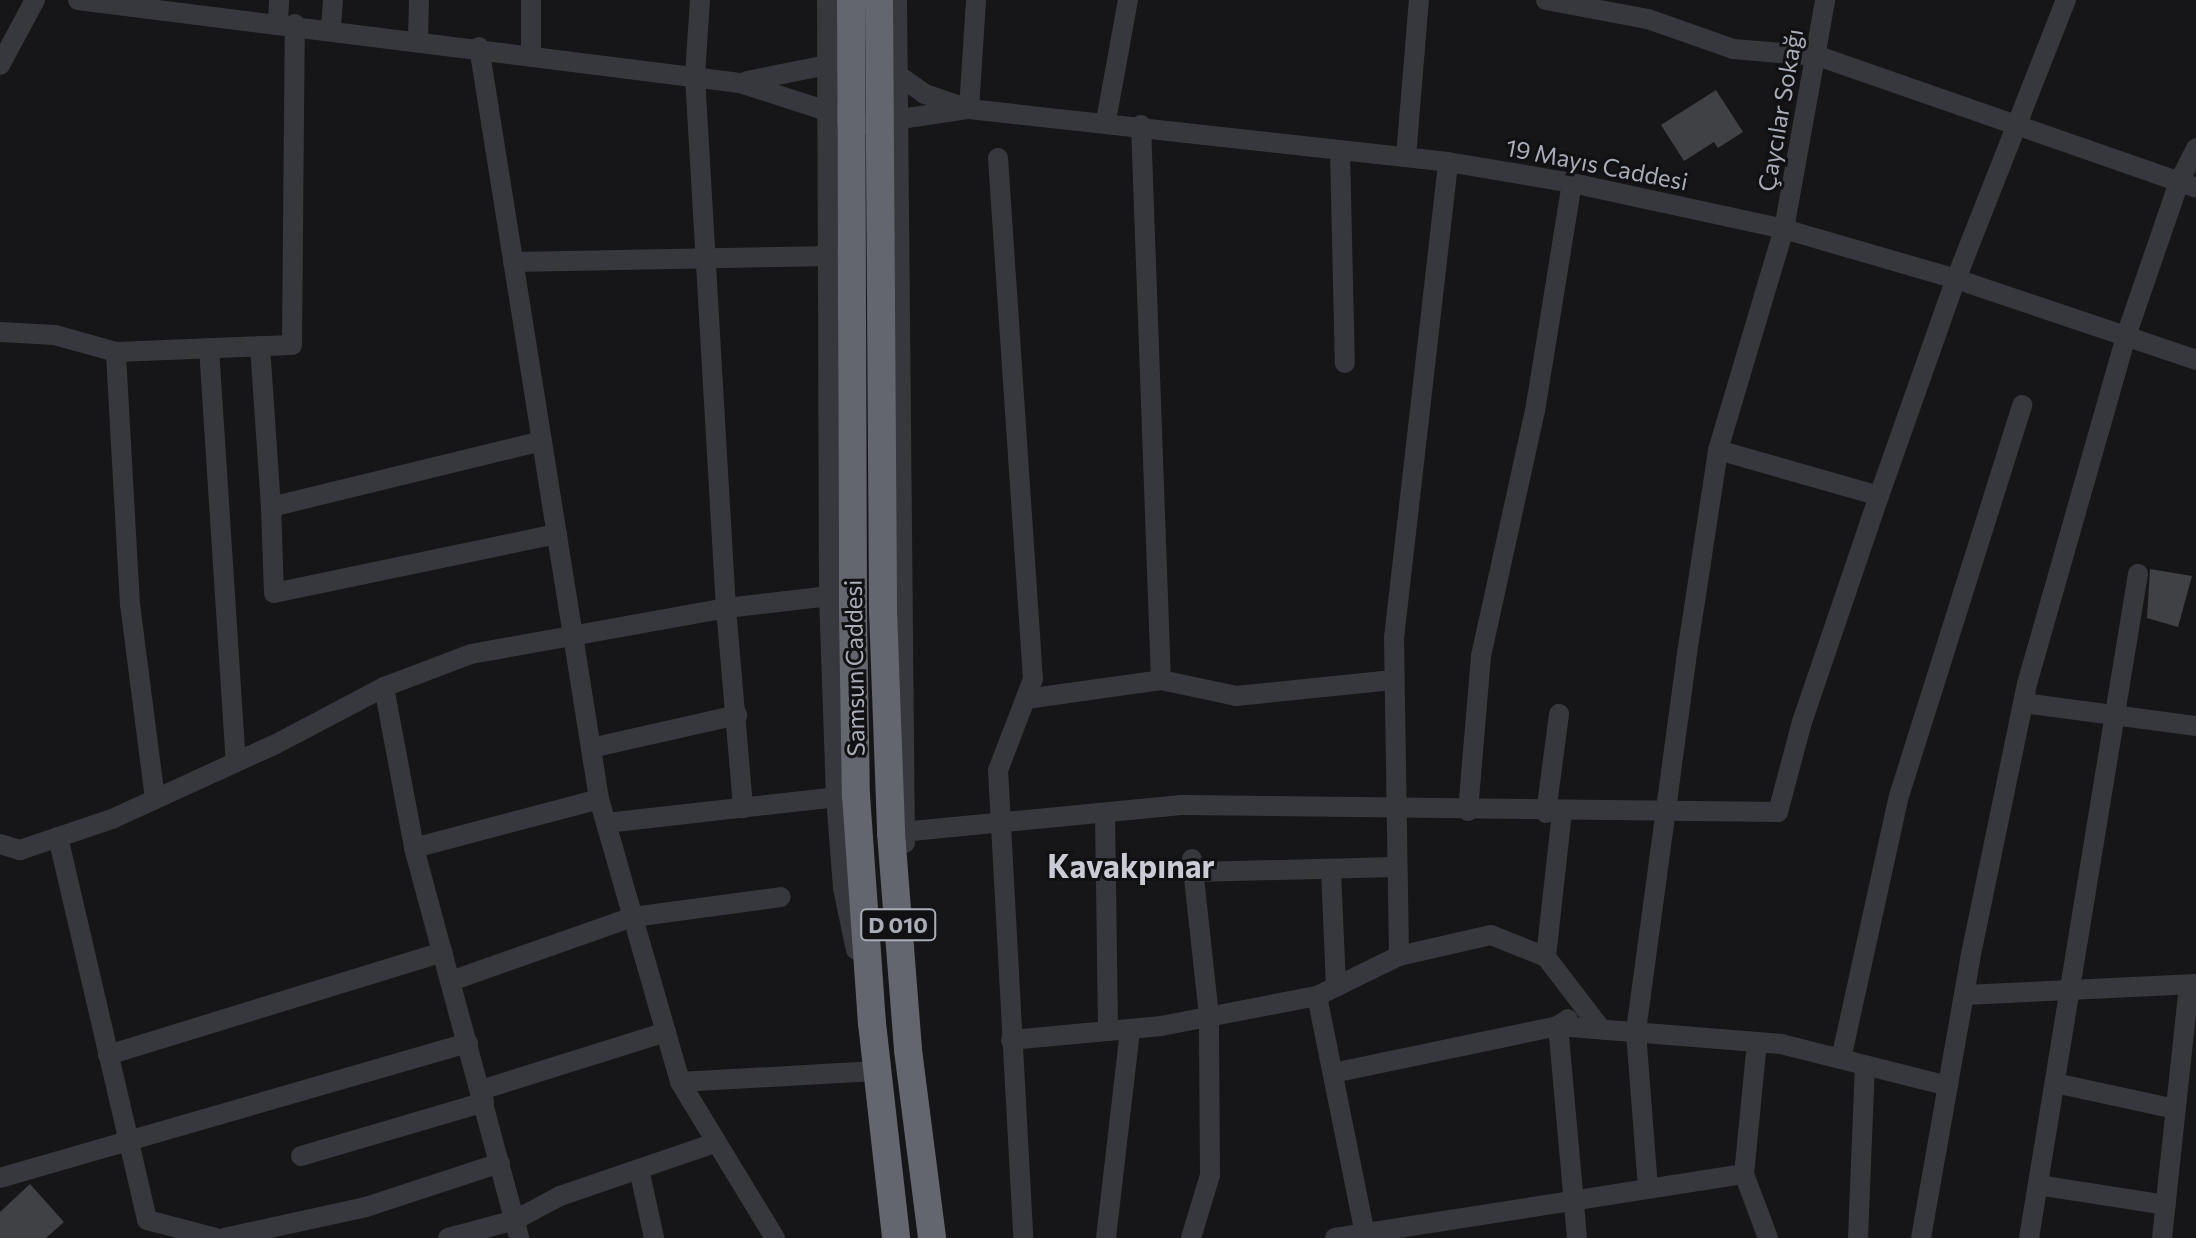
<!DOCTYPE html>
<meta charset="utf-8">
<style>
body{margin:0}
#map{position:relative;width:2196px;height:1238px;overflow:hidden;background:#161618;font-family:Commissioner,sans-serif}
div>[style]{position:absolute}
[style*='--x']{left:calc(var(--x)*1px);top:calc(var(--y)*1px);width:calc(var(--w)*1px);rotate:calc(var(--a)*1deg)}
.building>*{inset:0;background:#404145}
.minor>*{height:20px;margin:-10px;padding:0 10px;transform-origin:10px;border-radius:10px;background:#37383d}
.highway>*{height:28px;margin:-14px;padding:0 14px;transform-origin:14px;border-radius:14px;background:#63666e}
.highway-bridge>*{height:28px;margin:-14px;padding:0 14px;transform-origin:14px;border-radius:14px;background:#63666e}
span{translate:-50% -50%;white-space:nowrap;text-align:center;line-height:1.15;-webkit-text-stroke:6px #111113;paint-order:stroke}
.shield-label span{padding:2px 6px;background:#111113;border:2px solid;border-radius:6px;-webkit-text-stroke-width:0}
.shield-label{font-size:22px;color:#a8adb8;font-weight:700}
.street-label{font-size:24px;color:#a8adb8}
.district-label{font-size:32px;color:#c9ccd4;font-weight:700}
</style>
<div id="map">
<div class="building">
<i style="clip-path:polygon(1716px 90px,1743px 132px,1718px 148px,1714px 142px,1684px 161px,1661px 125px)"></i>
<i style="clip-path:polygon(2150px 569px,2192px 576px,2178px 627px,2147px 618px)"></i>
<i style="clip-path:polygon(30px 1184px,64px 1222px,46px 1238px,0 1238px,0 1212px)"></i>
</div>
<div class="minor">
<i style="--x:78;--y:0;--w:667;--a:7.15"></i>
<i style="--x:740;--y:83;--w:133;--a:17.9"></i>
<i style="--x:867;--y:124;--w:103;--a:-8.4"></i>
<i style="--x:969;--y:109;--w:482;--a:6.3"></i>
<i style="--x:1448;--y:162;--w:126;--a:9.6"></i>
<i style="--x:1572;--y:183;--w:217;--a:12.2"></i>
<i style="--x:1784;--y:229;--w:179;--a:16.2"></i>
<i style="--x:1956;--y:279;--w:253;--a:18.6"></i>
<i style="--x:700;--y:0;--w:76;--a:93.8"></i>
<i style="--x:695;--y:76;--w:533;--a:86.67"></i>
<i style="--x:726;--y:608;--w:201;--a:85.1"></i>
<i style="--x:827;--y:0;--w:596;--a:89.81"></i>
<i style="--x:829;--y:596;--w:201;--a:88"></i>
<i style="--x:836;--y:797;--w:91;--a:85.6"></i>
<i style="--x:843;--y:888;--w:63;--a:78.2"></i>
<i style="--x:897;--y:0;--w:843;--a:89.46"></i>
<i style="--x:1546;--y:0;--w:104;--a:10.6"></i>
<i style="--x:1648;--y:19;--w:90;--a:19.4"></i>
<i style="--x:1733;--y:49;--w:85;--a:4.7"></i>
<i style="--x:1818;--y:56;--w:400;--a:19.2"></i>
<i style="--x:278;--y:22;--w:22;--a:-87"></i>
<i style="--x:331;--y:28;--w:28;--a:-86"></i>
<i style="--x:418;--y:40;--w:40;--a:-88.6"></i>
<i style="--x:479;--y:47;--w:762;--a:80.93"></i>
<i style="--x:599;--y:799;--w:294;--a:74"></i>
<i style="--x:680;--y:1082;--w:183;--a:58.7"></i>
<i style="--x:531;--y:54;--w:54;--a:-90"></i>
<i style="--x:0;--y:65;--w:74;--a:-61.7"></i>
<i style="--x:888;--y:68;--w:45;--a:35.1"></i>
<i style="--x:925;--y:94;--w:39;--a:19"></i>
<i style="--x:747;--y:81;--w:92;--a:-11.3"></i>
<i style="--x:969;--y:109;--w:109;--a:-86.3"></i>
<i style="--x:1106;--y:121;--w:123;--a:-79.7"></i>
<i style="--x:1141;--y:125;--w:555;--a:87.94"></i>
<i style="--x:1340;--y:150;--w:213;--a:88.7"></i>
<i style="--x:1406;--y:157;--w:158;--a:-85.3"></i>
<i style="--x:998;--y:158;--w:522;--a:86.16"></i>
<i style="--x:1033;--y:679;--w:97;--a:111"></i>
<i style="--x:998;--y:770;--w:469;--a:86.9"></i>
<i style="--x:513;--y:262;--w:318;--a:-1.1"></i>
<i style="--x:0;--y:332;--w:55;--a:3.1"></i>
<i style="--x:55;--y:335;--w:63;--a:15.6"></i>
<i style="--x:260;--y:346;--w:161;--a:86.1"></i>
<i style="--x:271;--y:507;--w:279;--a:-13.7"></i>
<i style="--x:209;--y:348;--w:415;--a:86.3"></i>
<i style="--x:1718;--y:450;--w:167;--a:15.9"></i>
<i style="--x:271;--y:507;--w:86;--a:88"></i>
<i style="--x:274;--y:593;--w:289;--a:-11.8"></i>
<i style="--x:384;--y:687;--w:164;--a:79.4"></i>
<i style="--x:414;--y:848;--w:404;--a:74.9"></i>
<i style="--x:1026;--y:699;--w:136;--a:-8"></i>
<i style="--x:1161;--y:680;--w:77;--a:12"></i>
<i style="--x:1236;--y:696;--w:158;--a:-5.8"></i>
<i style="--x:2023;--y:703;--w:175;--a:7.6"></i>
<i style="--x:591;--y:748;--w:150;--a:-12.7"></i>
<i style="--x:155;--y:799;--w:196;--a:-97.3"></i>
<i style="--x:130;--y:605;--w:253;--a:-93.2"></i>
<i style="--x:116;--y:352;--w:176;--a:-2.3"></i>
<i style="--x:292;--y:345;--w:321;--a:-89.5"></i>
<i style="--x:1468;--y:811;--w:156;--a:-85.2"></i>
<i style="--x:1481;--y:656;--w:251;--a:-77.6"></i>
<i style="--x:1535;--y:411;--w:231;--a:-80.8"></i>
<i style="--x:1105;--y:813;--w:218;--a:89.2"></i>
<i style="--x:1546;--y:813;--w:100;--a:-82.5"></i>
<i style="--x:606;--y:823;--w:231;--a:-6.4"></i>
<i style="--x:891;--y:833;--w:294;--a:-5.5"></i>
<i style="--x:1184;--y:805;--w:594;--a:0.68"></i>
<i style="--x:1778;--y:812;--w:93;--a:-75.1"></i>
<i style="--x:1802;--y:722;--w:239;--a:-71.2"></i>
<i style="--x:1879;--y:496;--w:230;--a:-70.5"></i>
<i style="--x:1956;--y:279;--w:300;--a:-68.5"></i>
<i style="--x:58;--y:837;--w:393;--a:76.9"></i>
<i style="--x:147;--y:1220;--w:71;--a:14.6"></i>
<i style="--x:0;--y:844;--w:21;--a:17"></i>
<i style="--x:20;--y:850;--w:97;--a:-18.6"></i>
<i style="--x:112;--y:819;--w:180;--a:-24.6"></i>
<i style="--x:276;--y:744;--w:122;--a:-27.8"></i>
<i style="--x:384;--y:687;--w:93;--a:-20.8"></i>
<i style="--x:471;--y:654;--w:259;--a:-10.2"></i>
<i style="--x:726;--y:608;--w:104;--a:-6.6"></i>
<i style="--x:414;--y:848;--w:191;--a:-14.8"></i>
<i style="--x:1331;--y:871;--w:116;--a:87.5"></i>
<i style="--x:1194;--y:872;--w:201;--a:-1.4"></i>
<i style="--x:1399;--y:956;--w:318;--a:-90.9"></i>
<i style="--x:1394;--y:638;--w:479;--a:-83.5"></i>
<i style="--x:1546;--y:957;--w:145;--a:-83.7"></i>
<i style="--x:451;--y:981;--w:193;--a:-19.4"></i>
<i style="--x:633;--y:917;--w:149;--a:-7.7"></i>
<i style="--x:1964;--y:995;--w:232;--a:-2.7"></i>
<i style="--x:1317;--y:996;--w:247;--a:78.6"></i>
<i style="--x:1011;--y:1040;--w:151;--a:-5.3"></i>
<i style="--x:1161;--y:1026;--w:159;--a:-10.9"></i>
<i style="--x:1317;--y:996;--w:91;--a:-26"></i>
<i style="--x:1399;--y:956;--w:94;--a:-12.9"></i>
<i style="--x:1491;--y:935;--w:59;--a:21.8"></i>
<i style="--x:1546;--y:957;--w:91;--a:52.6"></i>
<i style="--x:1757;--y:1042;--w:133;--a:95.6"></i>
<i style="--x:1744;--y:1174;--w:68;--a:69.4"></i>
<i style="--x:108;--y:1055;--w:350;--a:-17.1"></i>
<i style="--x:1841;--y:1059;--w:269;--a:-77.6"></i>
<i style="--x:1899;--y:796;--w:410;--a:-72.5"></i>
<i style="--x:1333;--y:1073;--w:230;--a:-11.8"></i>
<i style="--x:1558;--y:1026;--w:12;--a:-35"></i>
<i style="--x:680;--y:1082;--w:196;--a:-3.2"></i>
<i style="--x:2055;--y:1083;--w:123;--a:12.2"></i>
<i style="--x:481;--y:1090;--w:194;--a:-17.4"></i>
<i style="--x:301;--y:1156;--w:191;--a:-16.4"></i>
<i style="--x:639;--y:1169;--w:71;--a:77.7"></i>
<i style="--x:0;--y:1178;--w:487;--a:-16.1"></i>
<i style="--x:2038;--y:1185;--w:129;--a:8.9"></i>
<i style="--x:1648;--y:1188;--w:157;--a:-94.4"></i>
<i style="--x:1636;--y:1031;--w:374;--a:-82.3"></i>
<i style="--x:1686;--y:660;--w:212;--a:-81.3"></i>
<i style="--x:1718;--y:450;--w:231;--a:-73.4"></i>
<i style="--x:1784;--y:229;--w:233;--a:-79.8"></i>
<i style="--x:224;--y:1238;--w:145;--a:-12.3"></i>
<i style="--x:366;--y:1207;--w:141;--a:-18.2"></i>
<i style="--x:448;--y:1238;--w:69;--a:-15"></i>
<i style="--x:515;--y:1220;--w:51;--a:-28.1"></i>
<i style="--x:560;--y:1196;--w:164;--a:-18.9"></i>
<i style="--x:1106;--y:1238;--w:210;--a:-83.4"></i>
<i style="--x:1191;--y:1238;--w:66;--a:-73.2"></i>
<i style="--x:1210;--y:1175;--w:159;--a:-90.4"></i>
<i style="--x:1209;--y:1016;--w:158;--a:-96.2"></i>
<i style="--x:1335;--y:1238;--w:414;--a:-8.9"></i>
<i style="--x:1577;--y:1238;--w:213;--a:-95.1"></i>
<i style="--x:1558;--y:1026;--w:224;--a:4.6"></i>
<i style="--x:1781;--y:1044;--w:172;--a:14.1"></i>
<i style="--x:1858;--y:1238;--w:173;--a:-87.7"></i>
<i style="--x:1921;--y:1238;--w:283;--a:-80"></i>
<i style="--x:1970;--y:959;--w:281;--a:-78.3"></i>
<i style="--x:2027;--y:684;--w:362;--a:-74.1"></i>
<i style="--x:2126;--y:336;--w:163;--a:-71"></i>
<i style="--x:2179;--y:182;--w:38;--a:-63"></i>
<i style="--x:2029;--y:1238;--w:673;--a:-80.68"></i>
<i style="--x:2162;--y:1238;--w:254;--a:-83.9"></i>
</div>
<div class="highway">
<i style="--x:883;--y:611;--w:222;--a:87.9"></i>
<i style="--x:891;--y:833;--w:218;--a:85.5"></i>
<i style="--x:908;--y:1050;--w:190;--a:82.7"></i>
<i style="--x:853;--y:613;--w:182;--a:89.1"></i>
<i style="--x:856;--y:795;--w:229;--a:86"></i>
<i style="--x:872;--y:1023;--w:216;--a:83.6"></i>
</div>
<div class="highway-bridge">
<i style="--x:851;--y:0;--w:613;--a:89.81"></i>
<i style="--x:879;--y:0;--w:611;--a:89.62"></i>
</div>
<div class="shield-label">
<span style="left:898px;top:925px">D 010</span>
</div>
<div class="street-label">
<span style="left:1780px;top:110px;rotate:-80deg">Çaycılar Sokağı</span>
<span style="left:1597px;top:164px;rotate:11deg">19 Mayıs Caddesi</span>
<span style="left:854px;top:668px;rotate:-91deg">Samsun Caddesi</span>
</div>
<div class="district-label">
<span style="left:1131px;top:865px">Kavakpınar</span>
</div>
</div>
